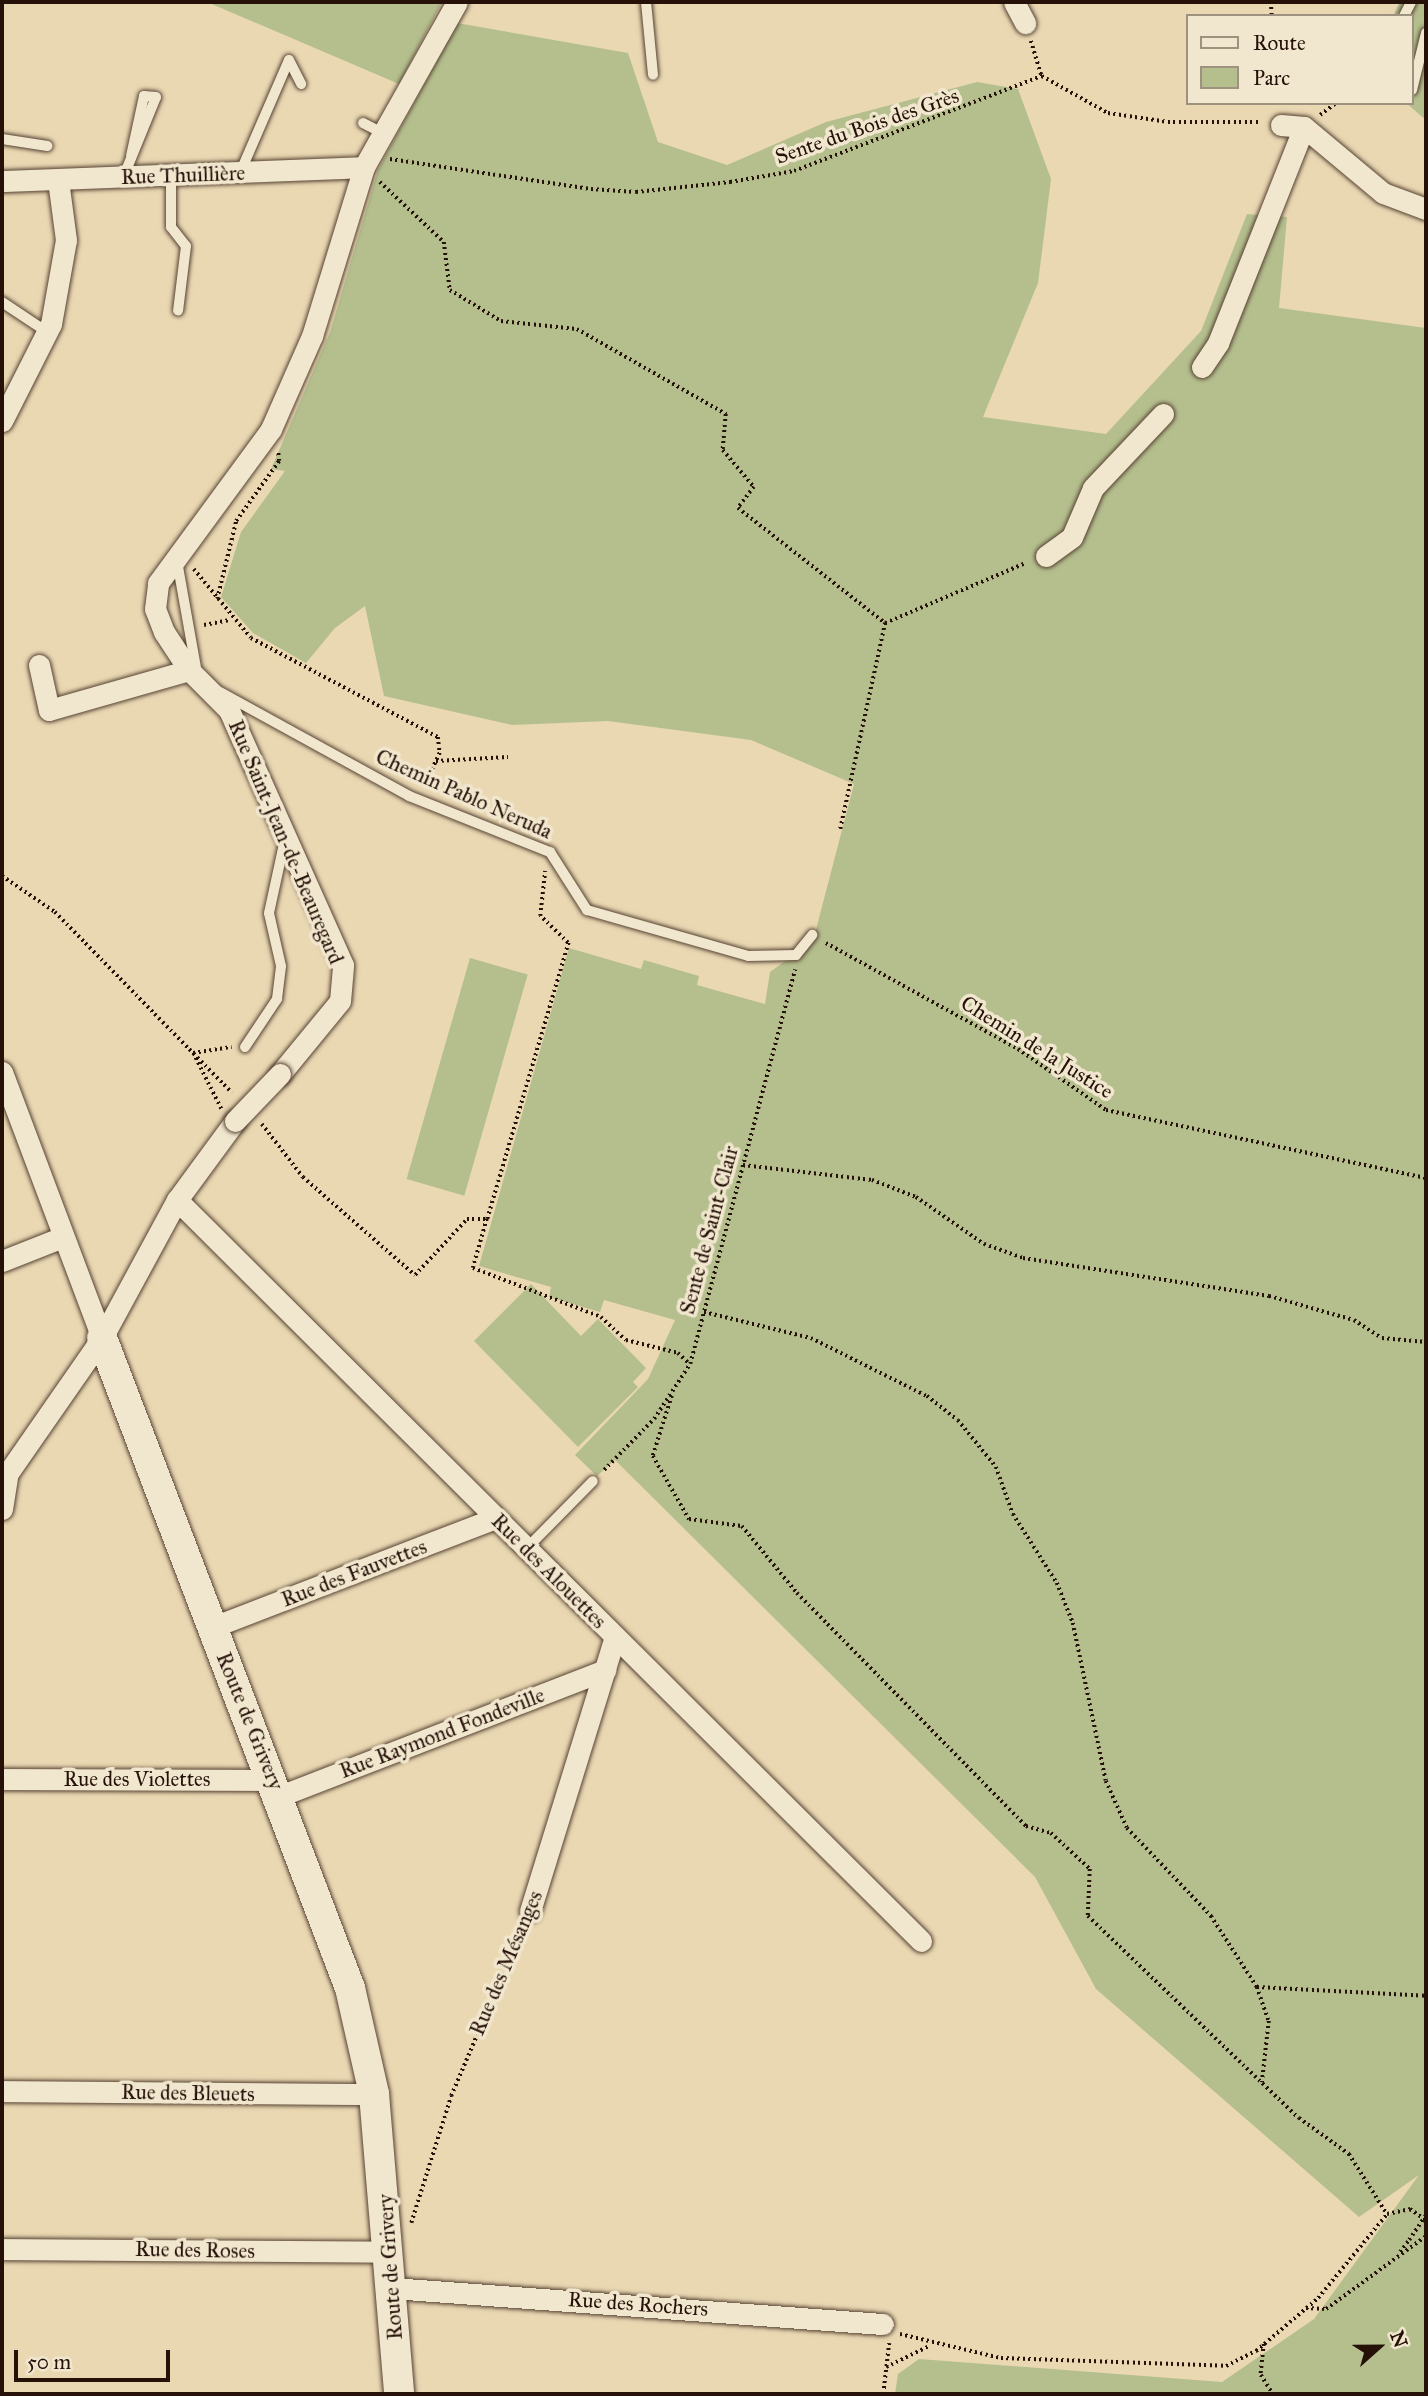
<!DOCTYPE html>
<meta charset="utf-8">
<style>
body{margin:0}
#map{position:relative;width:1428px;height:2396px;overflow:hidden;background:#ead8b3;font-family:"IM FELL Great Primer",serif}
div>[style]{position:absolute}
[style*='--x']{left:calc(var(--x)*1px);top:calc(var(--y)*1px);width:calc(var(--w)*1px);rotate:calc(var(--a)*1deg)}
.green>*{inset:0;background:#b5bf8e;transform-origin:0 0}
.path>*{height:3.5px;margin-top:-1.75px;transform-origin:0;background:repeating-linear-gradient(90deg,#251108 0 2px,transparent 0 5.5px)}
.roads{filter:drop-shadow(0 0 2px #564333) drop-shadow(0 0 2px #564333)}
.lane>*{height:10px;margin:-5px;padding:0 5px;transform-origin:5px;border-radius:5px;background:#f1e6ce}
.street>*{height:21px;margin:-10.5px;padding:0 10.5px;transform-origin:10.5px;border-radius:10.5px;background:#f1e6ce}
.secondary>*{height:30px;margin:-15px;padding:0 15px;transform-origin:15px;border-radius:15px;background:#f1e6ce}
.path-bridge>*{height:3.5px;margin-top:-1.75px;transform-origin:0;background:repeating-linear-gradient(90deg,#251108 0 2px,transparent 0 5.5px)}
.bridges{filter:drop-shadow(0 0 2px #564333) drop-shadow(0 0 2px #564333)}
.street-bridge>*{height:21px;margin:-10.5px;padding:0 10.5px;transform-origin:10.5px;border-radius:10.5px;background:#f1e6ce}
span{translate:-50% -50%;white-space:nowrap;text-align:center;line-height:1.15;-webkit-text-stroke:7px #f1e6ce;paint-order:stroke}
.street-label{font-size:21px;color:#251108}
.frame{position:absolute;inset:0;border:4px solid #251108;pointer-events:none}
.legend{position:absolute;left:1186px;top:14px;width:228px;height:91px;box-sizing:border-box;background:#f1e6ce;border:2px solid #9f917f;margin:0;padding:9px 12px;list-style:none;font-size:21px;color:#251108}
.legend li{display:flex;align-items:center;gap:14px;height:35px}
.legend b{width:35px;border:2px solid #9f917f}
.north{position:absolute;left:1344px;top:2312px;width:70px;height:70px;-webkit-text-stroke:5px #f1e6ce;paint-order:stroke;rotate:69deg;font-size:19px;font-weight:700;line-height:28px;text-align:center;color:#251108}
.north::after{content:'';display:block;margin:auto;width:24px;height:32px;background:#251108;clip-path:polygon(50% 0,100% 100%,50% 72%,0 100%)}
.scale{position:absolute;left:14px;top:2350px;width:156px;height:32px;box-sizing:border-box;border:4px solid #251108;border-top:0;padding-left:9px;font-size:21px;line-height:24px;white-space:nowrap;color:#251108;-webkit-text-stroke:5px #f1e6ce;paint-order:stroke}
</style>
<div id="map">
<div class="green">
<i style="clip-path:polygon(207px 2px,442px 2px,399px 84px)"></i>
<i style="clip-path:polygon(1400px 2px,1426px 2px,1426px 120px,1406px 103px,1412px 103px,1412px 16px,1393px 16px)"></i>
<i style="clip-path:polygon(457px 23px,628px 53px,658px 142px,727px 165px,826px 122px,977px 82px,1018px 89px,1051px 179px,1038px 283px,983px 417px,1106px 434px,1201px 331px,1247px 214px,1287px 217px,1279px 308px,1426px 328px,1426px 2394px,895px 2394px,898px 2374px,919px 2359px,1222px 2382px,1314px 2319px,1419px 2175px,1359px 2217px,1096px 1989px,1035px 1877px,615px 1460px,597px 1476px,575px 1455px,648px 1379px,675px 1320px,604px 1300px,600px 1312px,549px 1297px,551px 1287px,479px 1266px,569px 948px,641px 969px,644px 960px,699px 976px,697px 985px,765px 1004px,770px 972px,813px 941px,854px 784px,751px 740px,608px 721px,512px 725px,384px 696px,365px 606px,335px 628px,306px 663px,253px 633px,221px 597px,241px 532px,285px 471px,271px 469px,330px 332px,378px 170px)"></i>
<i style="left:470px;top:958px;width:60px;height:230px;rotate:16deg"></i>
<i style="clip-path:polygon(531px 1284px,581px 1336px,598px 1319px,646px 1368px,633px 1382px,638px 1387px,578px 1447px,474px 1341px)"></i>
</div>
<div class="path">
<i style="--x:1271;--y:2;--w:14;--a:86"></i>
<i style="--x:1031;--y:41;--w:37;--a:73"></i>
<i style="--x:1042;--y:76;--w:76;--a:29.3"></i>
<i style="--x:1108;--y:113;--w:61;--a:8.5"></i>
<i style="--x:1168;--y:122;--w:92;--a:0"></i>
<i style="--x:1320;--y:115;--w:20;--a:-37"></i>
<i style="--x:390;--y:159;--w:203;--a:8.5"></i>
<i style="--x:591;--y:189;--w:45;--a:3.8"></i>
<i style="--x:636;--y:192;--w:95;--a:-6.1"></i>
<i style="--x:730;--y:182;--w:65;--a:-9.8"></i>
<i style="--x:794;--y:171;--w:266;--a:-21"></i>
<i style="--x:380;--y:182;--w:88;--a:43.2"></i>
<i style="--x:444;--y:242;--w:48;--a:82.9"></i>
<i style="--x:450;--y:290;--w:60;--a:31.3"></i>
<i style="--x:501;--y:321;--w:76;--a:6"></i>
<i style="--x:577;--y:329;--w:172;--a:29.7"></i>
<i style="--x:726;--y:414;--w:36;--a:95"></i>
<i style="--x:723;--y:450;--w:48;--a:50"></i>
<i style="--x:754;--y:487;--w:26;--a:127"></i>
<i style="--x:738;--y:508;--w:187;--a:38"></i>
<i style="--x:194;--y:569;--w:89;--a:50.4"></i>
<i style="--x:251;--y:638;--w:212;--a:27.9"></i>
<i style="--x:438;--y:737;--w:16;--a:83"></i>
<i style="--x:440;--y:753;--w:38;--a:115"></i>
<i style="--x:217;--y:599;--w:80;--a:-76.3"></i>
<i style="--x:236;--y:521;--w:74;--a:-54.4"></i>
<i style="--x:279;--y:461;--w:8;--a:-97"></i>
<i style="--x:204;--y:625;--w:26;--a:-11"></i>
<i style="--x:436;--y:761;--w:72;--a:-3.2"></i>
<i style="--x:840;--y:829;--w:211;--a:-77.7"></i>
<i style="--x:885;--y:623;--w:153;--a:-23.1"></i>
<i style="--x:2;--y:876;--w:64;--a:34.2"></i>
<i style="--x:55;--y:912;--w:253;--a:45.6"></i>
<i style="--x:826;--y:943;--w:219;--a:28.9"></i>
<i style="--x:1018;--y:1049;--w:107;--a:34.7"></i>
<i style="--x:1106;--y:1110;--w:327;--a:12"></i>
<i style="--x:221;--y:1109;--w:63;--a:-116.6"></i>
<i style="--x:193;--y:1053;--w:39;--a:-9"></i>
<i style="--x:262;--y:1124;--w:67;--a:52.3"></i>
<i style="--x:303;--y:1177;--w:149;--a:41.2"></i>
<i style="--x:415;--y:1275;--w:76;--a:-47.1"></i>
<i style="--x:467;--y:1219;--w:20;--a:0"></i>
<i style="--x:487;--y:1219;--w:51;--a:105.9"></i>
<i style="--x:473;--y:1268;--w:137;--a:20.9"></i>
<i style="--x:601;--y:1317;--w:34;--a:43"></i>
<i style="--x:626;--y:1340;--w:54;--a:14"></i>
<i style="--x:678;--y:1353;--w:16;--a:43"></i>
<i style="--x:743;--y:1165;--w:130;--a:6.6"></i>
<i style="--x:872;--y:1180;--w:47;--a:21.1"></i>
<i style="--x:916;--y:1197;--w:83;--a:34.7"></i>
<i style="--x:984;--y:1244;--w:41;--a:19.7"></i>
<i style="--x:1023;--y:1258;--w:249;--a:8.8"></i>
<i style="--x:1269;--y:1296;--w:88;--a:15.8"></i>
<i style="--x:1354;--y:1320;--w:33;--a:33"></i>
<i style="--x:1382;--y:1338;--w:44;--a:5.2"></i>
<i style="--x:487;--y:1219;--w:288;--a:-73.6"></i>
<i style="--x:568;--y:943;--w:39;--a:-136"></i>
<i style="--x:540;--y:916;--w:45;--a:-83.7"></i>
<i style="--x:704;--y:1312;--w:110;--a:13.7"></i>
<i style="--x:811;--y:1338;--w:130;--a:26.6"></i>
<i style="--x:927;--y:1396;--w:39;--a:38"></i>
<i style="--x:958;--y:1420;--w:60;--a:51"></i>
<i style="--x:996;--y:1467;--w:50;--a:70.1"></i>
<i style="--x:1013;--y:1514;--w:82;--a:57.5"></i>
<i style="--x:1057;--y:1583;--w:43;--a:68.2"></i>
<i style="--x:1073;--y:1623;--w:161;--a:78.2"></i>
<i style="--x:1106;--y:1781;--w:51;--a:65.9"></i>
<i style="--x:1127;--y:1828;--w:122;--a:46.3"></i>
<i style="--x:1211;--y:1916;--w:85;--a:57.1"></i>
<i style="--x:1257;--y:1987;--w:36;--a:71"></i>
<i style="--x:1269;--y:2021;--w:62;--a:96.4"></i>
<i style="--x:672;--y:1396;--w:63;--a:107.6"></i>
<i style="--x:653;--y:1456;--w:73;--a:60.3"></i>
<i style="--x:689;--y:1519;--w:53;--a:7.5"></i>
<i style="--x:742;--y:1526;--w:87;--a:50.6"></i>
<i style="--x:797;--y:1593;--w:327;--a:45.5"></i>
<i style="--x:1026;--y:1826;--w:26;--a:16"></i>
<i style="--x:1051;--y:1833;--w:53;--a:42.7"></i>
<i style="--x:1090;--y:1869;--w:47;--a:92.4"></i>
<i style="--x:1088;--y:1916;--w:292;--a:43.8"></i>
<i style="--x:1299;--y:2118;--w:62;--a:35.8"></i>
<i style="--x:1349;--y:2154;--w:71;--a:57.7"></i>
<i style="--x:604;--y:1470;--w:71;--a:-45.6"></i>
<i style="--x:654;--y:1419;--w:66;--a:-56.8"></i>
<i style="--x:690;--y:1364;--w:408;--a:-75.1"></i>
<i style="--x:1257;--y:1987;--w:169;--a:3"></i>
<i style="--x:411;--y:2223;--w:133;--a:-72.5"></i>
<i style="--x:451;--y:2096;--w:181;--a:-67"></i>
<i style="--x:1400;--y:2252;--w:15;--a:-53"></i>
<i style="--x:1306;--y:2308;--w:20;--a:3"></i>
<i style="--x:1326;--y:2309;--w:124;--a:-36.1"></i>
<i style="--x:900;--y:2334;--w:104;--a:13.4"></i>
<i style="--x:1001;--y:2358;--w:225;--a:2"></i>
<i style="--x:1226;--y:2366;--w:34;--a:-27"></i>
<i style="--x:1256;--y:2351;--w:82;--a:-40.5"></i>
<i style="--x:1318;--y:2298;--w:109;--a:-50.6"></i>
<i style="--x:1387;--y:2214;--w:24;--a:-12"></i>
<i style="--x:1410;--y:2209;--w:19;--a:35"></i>
<i style="--x:1264;--y:2344;--w:31;--a:96"></i>
<i style="--x:1261;--y:2375;--w:22;--a:58"></i>
<i style="--x:886;--y:2367;--w:48;--a:-26"></i>
<i style="--x:883;--y:2394;--w:51;--a:-83.3"></i>
</div>
<div class="roads">
<div class="lane">
<i style="--x:646;--y:2;--w:73;--a:84.5"></i>
<i style="--x:1404;--y:16;--w:16;--a:-63"></i>
<i style="--x:1412;--y:90;--w:59;--a:-76.2"></i>
<i style="--x:363;--y:123;--w:22;--a:27"></i>
<i style="--x:2;--y:139;--w:46;--a:8.8"></i>
<i style="--x:240;--y:173;--w:123;--a:-66.6"></i>
<i style="--x:289;--y:60;--w:27;--a:63"></i>
<i style="--x:171;--y:176;--w:51;--a:90"></i>
<i style="--x:171;--y:227;--w:24;--a:52"></i>
<i style="--x:186;--y:246;--w:65;--a:97"></i>
<i style="--x:123;--y:178;--w:87;--a:-67.8"></i>
<i style="--x:156;--y:97;--w:12;--a:-175"></i>
<i style="--x:144;--y:96;--w:61;--a:102.2"></i>
<i style="--x:2;--y:302;--w:54;--a:33.7"></i>
<i style="--x:177;--y:561;--w:114;--a:79.9"></i>
<i style="--x:220;--y:692;--w:216;--a:28.8"></i>
<i style="--x:409;--y:796;--w:152;--a:21.7"></i>
<i style="--x:550;--y:852;--w:69;--a:57.5"></i>
<i style="--x:587;--y:910;--w:167;--a:15.9"></i>
<i style="--x:748;--y:956;--w:48;--a:-1.2"></i>
<i style="--x:796;--y:955;--w:26;--a:-51"></i>
<i style="--x:245;--y:1047;--w:58;--a:-56.3"></i>
<i style="--x:277;--y:999;--w:33;--a:-83"></i>
<i style="--x:281;--y:966;--w:54;--a:-102.8"></i>
<i style="--x:269;--y:913;--w:76;--a:-77.8"></i>
<i style="--x:526;--y:1549;--w:95;--a:-45.4"></i>
</div>
<div class="street">
<i style="--x:1014;--y:2;--w:24;--a:62"></i>
<i style="--x:1281;--y:125;--w:23;--a:5"></i>
<i style="--x:1304;--y:127;--w:103;--a:39.9"></i>
<i style="--x:1383;--y:193;--w:46;--a:20.4"></i>
<i style="--x:2;--y:181;--w:362;--a:-2.2"></i>
<i style="--x:1202;--y:367;--w:29;--a:-56"></i>
<i style="--x:1218;--y:343;--w:232;--a:-68.3"></i>
<i style="--x:2;--y:421;--w:109;--a:-63.2"></i>
<i style="--x:51;--y:324;--w:85;--a:-79.9"></i>
<i style="--x:66;--y:240;--w:61;--a:-97.6"></i>
<i style="--x:1046;--y:556;--w:32;--a:-36"></i>
<i style="--x:1072;--y:537;--w:53;--a:-66.8"></i>
<i style="--x:1093;--y:488;--w:102;--a:-46.6"></i>
<i style="--x:39;--y:665;--w:46;--a:77.5"></i>
<i style="--x:49;--y:710;--w:146;--a:-15.9"></i>
<i style="--x:2;--y:1072;--w:284;--a:69.4"></i>
<i style="--x:280;--y:1074;--w:94;--a:-50.6"></i>
<i style="--x:340;--y:1001;--w:36;--a:-85"></i>
<i style="--x:343;--y:965;--w:279;--a:-114.1"></i>
<i style="--x:229;--y:710;--w:57;--a:-135"></i>
<i style="--x:189;--y:670;--w:45;--a:-123.3"></i>
<i style="--x:164;--y:632;--w:25;--a:-111"></i>
<i style="--x:155;--y:609;--w:26;--a:-83"></i>
<i style="--x:158;--y:583;--w:191;--a:-53.7"></i>
<i style="--x:271;--y:429;--w:102;--a:-66.2"></i>
<i style="--x:312;--y:336;--w:177;--a:-72.9"></i>
<i style="--x:364;--y:167;--w:189;--a:-60.6"></i>
<i style="--x:177;--y:1200;--w:1050;--a:44.88"></i>
<i style="--x:2;--y:1261;--w:66;--a:-21.5"></i>
<i style="--x:2;--y:1509;--w:36;--a:-81"></i>
<i style="--x:8;--y:1473;--w:165;--a:-55.2"></i>
<i style="--x:102;--y:1338;--w:157;--a:-61.5"></i>
<i style="--x:177;--y:1200;--w:98;--a:-53.7"></i>
<i style="--x:213;--y:1627;--w:303;--a:-21.1"></i>
<i style="--x:2;--y:1779;--w:270;--a:0.2"></i>
<i style="--x:280;--y:1796;--w:349;--a:-21.2"></i>
<i style="--x:530;--y:1911;--w:287;--a:-72.8"></i>
<i style="--x:2;--y:2091;--w:372;--a:0.5"></i>
<i style="--x:2;--y:2249;--w:387;--a:0.4"></i>
<i style="--x:392;--y:2288;--w:492;--a:4.2"></i>
</div>
<div class="secondary">
<i style="--x:102;--y:1338;--w:696;--a:69.12"></i>
<i style="--x:350;--y:1988;--w:109;--a:77.2"></i>
<i style="--x:374;--y:2094;--w:301;--a:85.2"></i>
</div>
</div>
<div class="path-bridge">
<i style="--x:1409;--y:2240;--w:30;--a:-56"></i>
</div>
<div class="bridges">
<div class="street-bridge">
<i style="--x:235;--y:1121;--w:65;--a:-46.2"></i>
</div>
</div>
<div class="street-label">
<span style="left:867px;top:126px;rotate:-19deg">Sente du Bois des Grès</span>
<span style="left:183px;top:175px;rotate:-2deg">Rue Thuillière</span>
<span style="left:464px;top:794px;rotate:24deg">Chemin Pablo Neruda</span>
<span style="left:286px;top:842px;rotate:67deg">Rue Saint-Jean-de-Beauregard</span>
<span style="left:1037px;top:1047px;rotate:32deg">Chemin de la Justice</span>
<span style="left:709px;top:1230px;rotate:-75deg">Sente de Saint-Clair</span>
<span style="left:549px;top:1571px;rotate:45deg">Rue des Alouettes</span>
<span style="left:354px;top:1573px;rotate:-21deg">Rue des Fauvettes</span>
<span style="left:250px;top:1721px;rotate:68deg">Route de Grivery</span>
<span style="left:442px;top:1733px;rotate:-21deg">Rue Raymond Fondeville</span>
<span style="left:137px;top:1779px">Rue des Violettes</span>
<span style="left:506px;top:1963px;rotate:-67deg">Rue des Mésanges</span>
<span style="left:188px;top:2093px;rotate:1deg">Rue des Bleuets</span>
<span style="left:195px;top:2250px;rotate:1deg">Rue des Roses</span>
<span style="left:390px;top:2267px;rotate:-94deg">Route de Grivery</span>
<span style="left:638px;top:2304px;rotate:4deg">Rue des Rochers</span>
</div>
<div class="frame"></div>
<ul class="legend">
<li><b style="height:9px;background:#f1e6ce"></b>Route</li>
<li><b style="height:19px;background:#b5bf8e"></b>Parc</li>
</ul>
<div class="north">N</div>
<div class="scale">50 m</div>
</div>
